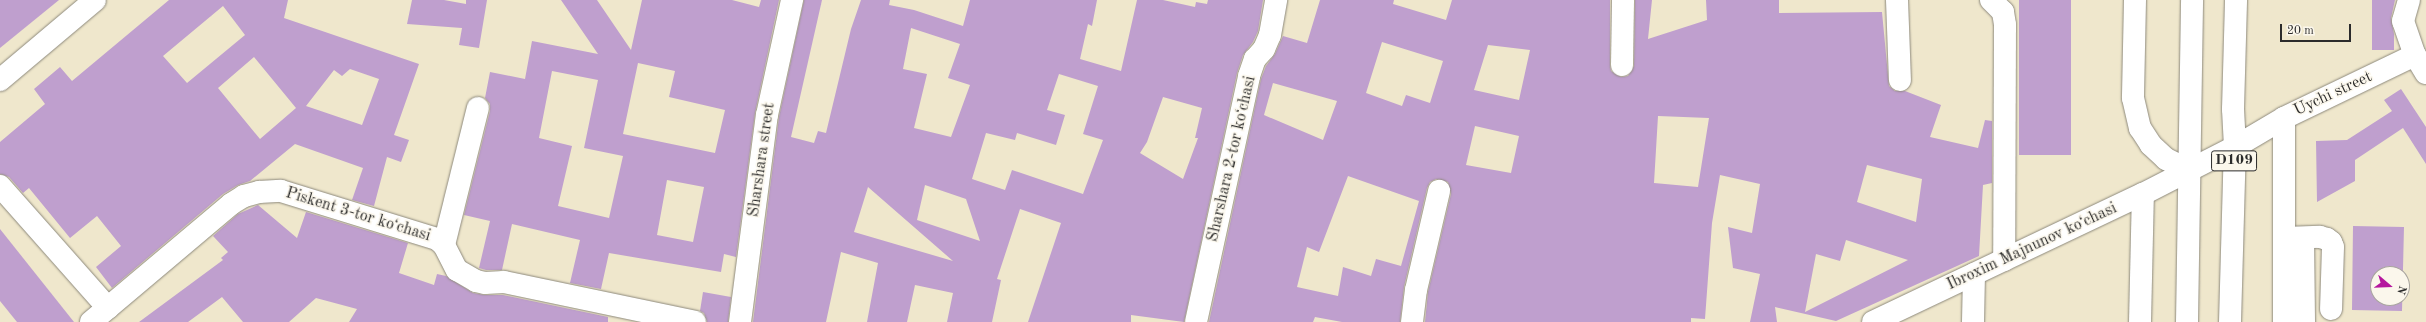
<!DOCTYPE html>
<meta charset="utf-8">
<style>
body{margin:0}
#map{position:relative;width:2426px;height:322px;overflow:hidden;background:#efe7cc;font-family:"Old Standard TT",serif}
div>[style]{position:absolute}
[style*='--x']{left:calc(var(--x)*1px);top:calc(var(--y)*1px);width:calc(var(--w)*1px);rotate:calc(var(--a)*1deg)}
.building>*{inset:0;background:#bf9fce;transform-origin:0 0}
.roads{filter:drop-shadow(0 0 1px #8d897c) drop-shadow(0 0 1px #8d897c)}
.minor>*{height:22px;margin:-11px;padding:0 11px;transform-origin:11px;border-radius:11px;background:#fff}
.major>*{height:22px;margin:-11px;padding:0 11px;transform-origin:11px;border-radius:11px;background:#fff}
span{translate:-50% -50%;white-space:nowrap;text-align:center;line-height:1.15;-webkit-text-stroke:3px #fbf7ec;paint-order:stroke}
.shield-label span{padding:1px 3px;background:#fbf7ec;border:1px solid;border-radius:3px;-webkit-text-stroke-width:0}
.shield-label{font-size:15px;color:#2b2b2b;font-weight:700}
.street-label{font-size:16px;color:#2b2b2b}
.north{position:absolute;left:2370px;top:266px;width:40px;height:40px;box-sizing:border-box;background:#fbf7ec;border:1px solid #a8a59f;border-radius:50%;rotate:109deg;font-size:11px;font-weight:700;line-height:16px;text-align:center;color:#2b2b2b}
.north::after{content:'';display:block;margin:auto;width:14px;height:18px;background:#b5179e;clip-path:polygon(50% 0,100% 100%,50% 72%,0 100%)}
.scale{position:absolute;left:2280px;top:24px;width:71px;height:18px;box-sizing:border-box;border:2px solid #2b2b2b;border-top:0;padding-left:5px;font-size:12px;line-height:14px;white-space:nowrap;color:#2b2b2b;-webkit-text-stroke:3px #fbf7ec;paint-order:stroke}
</style>
<div id="map">
<div class="building">
<i style="clip-path:polygon(0 0,59px 0,0 48px)"></i>
<i style="clip-path:polygon(evenodd,169px 0,288px 0,284px 18px,419px 64px,394px 135px,409px 140px,401px 162px,387px 157px,374px 206px,352px 200px,363px 168px,295px 144px,250px 181px,238px 185px,223px 194px,112px 288px,96px 267px,121px 246px,97px 216px,70px 238px,29px 188px,23px 193px,9px 177px,0 174px,0 142px,45px 104px,34px 89px,60px 67px,72px 81px,169px 0,223px 6px,245px 35px,187px 83px,163px 56px,223px 6px,169px 0,254px 57px,296px 108px,260px 139px,218px 88px,254px 57px,169px 0,350px 69px,379px 79px,362px 125px,306px 106px,334px 70px,342px 76px,350px 69px)"></i>
<i style="clip-path:polygon(412px 0,444px 0,466px 4px,466px 0,487px 0,479px 48px,459px 45px,462px 28px,407px 24px)"></i>
<i style="clip-path:polygon(evenodd,561px 0,597px 0,631px 50px,642px 0,732px 0,759px 7px,761px 0,779px 0,755px 113px,736px 257px,724px 254px,721px 272px,609px 253px,601px 289px,570px 283px,580px 240px,512px 224px,502px 270px,486px 270px,479px 268px,490px 221px,464px 215px,490px 111px,490px 104px,485px 98px,490px 72px,525px 79px,532px 41px,598px 54px,561px 0,638px 63px,675px 71px,669px 97px,725px 110px,715px 153px,623px 134px,638px 63px,561px 0,552px 71px,598px 80px,584px 148px,623px 156px,609px 218px,558px 206px,572px 146px,539px 138px,552px 71px,561px 0,667px 180px,704px 187px,693px 242px,657px 235px,667px 180px)"></i>
<i style="clip-path:polygon(evenodd,804px 0,822px 0,791px 137px,814px 143px,818px 131px,826px 133px,851px 29px,861px 0,890px 0,889px 5px,914px 10px,963px 26px,970px 0,1097px 0,1092px 26px,1088px 24px,1080px 59px,1121px 71px,1137px 0,1163px 0,1195px 7px,1196px 2px,1207px 4px,1208px 0,1263px 0,1258px 31px,1253px 42px,1243px 55px,1237px 73px,1184px 322px,1131px 315px,1131px 322px,1028px 322px,1061px 223px,1020px 209px,997px 279px,1001px 280px,992px 322px,947px 322px,953px 293px,915px 285px,907px 322px,867px 322px,878px 263px,841px 252px,826px 322px,753px 322px,779px 117px,804px 0,911px 28px,960px 44px,948px 78px,970px 85px,951px 137px,914px 128px,927px 74px,903px 69px,911px 28px,804px 0,1059px 74px,1098px 86px,1083px 134px,1103px 140px,1083px 194px,1012px 170px,1005px 190px,972px 179px,986px 133px,1015px 140px,1017px 133px,1056px 145px,1065px 115px,1047px 110px,1059px 74px,804px 0,1163px 97px,1202px 108px,1195px 138px,1198px 138px,1183px 179px,1140px 153px,1147px 142px,1163px 97px,804px 0,925px 185px,966px 199px,980px 241px,917px 220px,925px 185px,804px 0,868px 187px,899px 214px,953px 261px,854px 232px,868px 187px)"></i>
<i style="clip-path:polygon(evenodd,1320px 0,1394px 0,1393px 4px,1446px 20px,1452px 0,1610px 0,1610px 65px,1611px 71px,1621px 77px,1628px 76px,1634px 66px,1635px 0,1652px 0,1648px 39px,1707px 20px,1706px 0,1779px 0,1779px 13px,1882px 12px,1889px 86px,1895px 91px,1905px 91px,1941px 105px,1930px 137px,1978px 148px,1985px 120px,1992px 121px,1992px 183px,1983px 185px,1979px 256px,1836px 321px,1775px 307px,1777px 322px,1750px 322px,1760px 274px,1733px 268px,1728px 227px,1752px 233px,1760px 184px,1720px 175px,1712px 223px,1705px 319px,1691px 318px,1691px 322px,1425px 322px,1428px 292px,1451px 194px,1448px 182px,1436px 179px,1430px 182px,1427px 188px,1404px 287px,1400px 322px,1342px 322px,1315px 317px,1313px 322px,1209px 322px,1261px 79px,1266px 66px,1275px 54px,1283px 36px,1307px 43px,1320px 0,1382px 42px,1443px 61px,1430px 103px,1406px 95px,1402px 106px,1366px 93px,1382px 42px,1320px 0,1488px 45px,1530px 50px,1519px 100px,1474px 90px,1488px 45px,1320px 0,1273px 83px,1337px 101px,1323px 140px,1264px 115px,1273px 83px,1320px 0,1658px 116px,1709px 118px,1698px 187px,1654px 183px,1658px 116px,1320px 0,1475px 126px,1519px 136px,1511px 173px,1466px 165px,1475px 126px,1320px 0,1867px 165px,1922px 179px,1916px 222px,1857px 202px,1867px 165px,1320px 0,1348px 176px,1419px 201px,1401px 266px,1376px 259px,1371px 276px,1343px 267px,1338px 296px,1297px 287px,1307px 247px,1319px 252px,1348px 176px,1320px 0,1846px 240px,1908px 260px,1805px 312px,1816px 254px,1840px 261px,1846px 240px)"></i>
<i style="left:2019px;top:0;width:52px;height:155px"></i>
<i style="clip-path:polygon(2372px 0,2395px 0,2391px 18px,2394px 34px,2394px 50px,2372px 50px)"></i>
<i style="clip-path:polygon(2401px 89px,2426px 127px,2426px 164px,2403px 128px,2355px 160px,2355px 181px,2317px 202px,2316px 141px,2347px 140px,2392px 111px,2384px 100px)"></i>
<i style="clip-path:polygon(258px 205px,297px 238px,306px 212px,408px 243px,399px 273px,434px 285px,437px 274px,446px 276px,473px 293px,485px 295px,503px 295px,608px 317px,608px 322px,349px 322px,357px 309px,316px 298px,289px 322px,243px 322px,222px 297px,188px 322px,139px 322px,223px 260px,221px 258px,228px 252px,213px 236px,238px 214px)"></i>
<i style="clip-path:polygon(evenodd,2353px 226px,2404px 227px,2402px 311px,2352px 310px,2353px 226px,2378px 274px,2402px 274px,2402px 298px,2378px 298px,2378px 274px)"></i>
<i style="clip-path:polygon(0 229px,74px 322px,17px 322px,0 301px)"></i>
<i style="clip-path:polygon(703px 292px,731px 297px,728px 322px,707px 322px,704px 313px,700px 311px)"></i>
</div>
<div class="roads">
<div class="minor">
<i style="--x:1897;--y:0;--w:80;--a:87.9"></i>
<i style="--x:1991;--y:0;--w:17;--a:45"></i>
<i style="--x:2003;--y:12;--w:13;--a:81"></i>
<i style="--x:2005;--y:25;--w:235;--a:90.2"></i>
<i style="--x:2135;--y:0;--w:98;--a:91.2"></i>
<i style="--x:2133;--y:98;--w:31;--a:77"></i>
<i style="--x:2140;--y:128;--w:20;--a:57"></i>
<i style="--x:2151;--y:145;--w:21;--a:43"></i>
<i style="--x:2166;--y:159;--w:25;--a:26"></i>
<i style="--x:2409;--y:0;--w:22;--a:106"></i>
<i style="--x:2403;--y:21;--w:36;--a:71"></i>
<i style="--x:2415;--y:55;--w:21;--a:59"></i>
<i style="--x:1622;--y:65;--w:65;--a:-89.1"></i>
<i style="--x:0;--y:80;--w:124;--a:-40.1"></i>
<i style="--x:0;--y:186;--w:163;--a:48.5"></i>
<i style="--x:2285;--y:238;--w:35;--a:-2"></i>
<i style="--x:2320;--y:237;--w:7;--a:16"></i>
<i style="--x:2327;--y:239;--w:5;--a:37"></i>
<i style="--x:2331;--y:242;--w:5;--a:68"></i>
<i style="--x:2333;--y:247;--w:62;--a:91.8"></i>
<i style="--x:2303;--y:238;--w:84;--a:89.3"></i>
<i style="--x:444;--y:245;--w:141;--a:-76.1"></i>
<i style="--x:91;--y:322;--w:183;--a:-40.1"></i>
<i style="--x:231;--y:204;--w:15;--a:-32"></i>
<i style="--x:244;--y:196;--w:16;--a:-15"></i>
<i style="--x:259;--y:192;--w:22;--a:-3"></i>
<i style="--x:281;--y:191;--w:163;--a:17.1"></i>
<i style="--x:437;--y:239;--w:9;--a:41"></i>
<i style="--x:444;--y:245;--w:28;--a:63"></i>
<i style="--x:457;--y:270;--w:22;--a:30"></i>
<i style="--x:476;--y:281;--w:9;--a:13"></i>
<i style="--x:485;--y:283;--w:19;--a:-3"></i>
<i style="--x:504;--y:282;--w:195;--a:11.8"></i>
<i style="--x:740;--y:322;--w:209;--a:-82.6"></i>
<i style="--x:767;--y:115;--w:118;--a:-77.7"></i>
<i style="--x:1196;--y:322;--w:252;--a:-77.8"></i>
<i style="--x:1249;--y:76;--w:18;--a:-71"></i>
<i style="--x:1255;--y:59;--w:13;--a:-48"></i>
<i style="--x:1264;--y:49;--w:15;--a:-67"></i>
<i style="--x:1270;--y:35;--w:36;--a:-80"></i>
<i style="--x:1412;--y:322;--w:32;--a:-83"></i>
<i style="--x:1416;--y:290;--w:102;--a:-76.9"></i>
<i style="--x:1873;--y:322;--w:299;--a:-25.4"></i>
<i style="--x:2143;--y:194;--w:103;--a:-27.1"></i>
<i style="--x:2235;--y:147;--w:57;--a:-30.6"></i>
<i style="--x:2284;--y:118;--w:145;--a:-25.7"></i>
<i style="--x:1973;--y:322;--w:48;--a:-88.8"></i>
<i style="--x:2140;--y:322;--w:128;--a:-88.7"></i>
<i style="--x:2284;--y:322;--w:204;--a:-90"></i>
</div>
<div class="major">
<i style="--x:2187;--y:322;--w:322;--a:-89.1"></i>
<i style="--x:2230;--y:322;--w:175;--a:-88.4"></i>
<i style="--x:2235;--y:147;--w:38;--a:-93"></i>
<i style="--x:2233;--y:109;--w:109;--a:-88.4"></i>
</div>
</div>
<div class="shield-label">
<span style="left:2234px;top:161px">D109</span>
</div>
<div class="street-label">
<span style="left:2333px;top:94px;rotate:-25deg">Uychi street</span>
<span style="left:1232px;top:159px;rotate:-77deg">Sharshara 2-tor koʻchasi</span>
<span style="left:762px;top:160px;rotate:-82deg">Sharshara street</span>
<span style="left:358px;top:215px;rotate:17deg">Piskent 3-tor koʻchasi</span>
<span style="left:2032px;top:247px;rotate:-25deg">Ibroxim Majnunov koʻchasi</span>
</div>
<div class="north">N</div>
<div class="scale">20 m</div>
</div>
